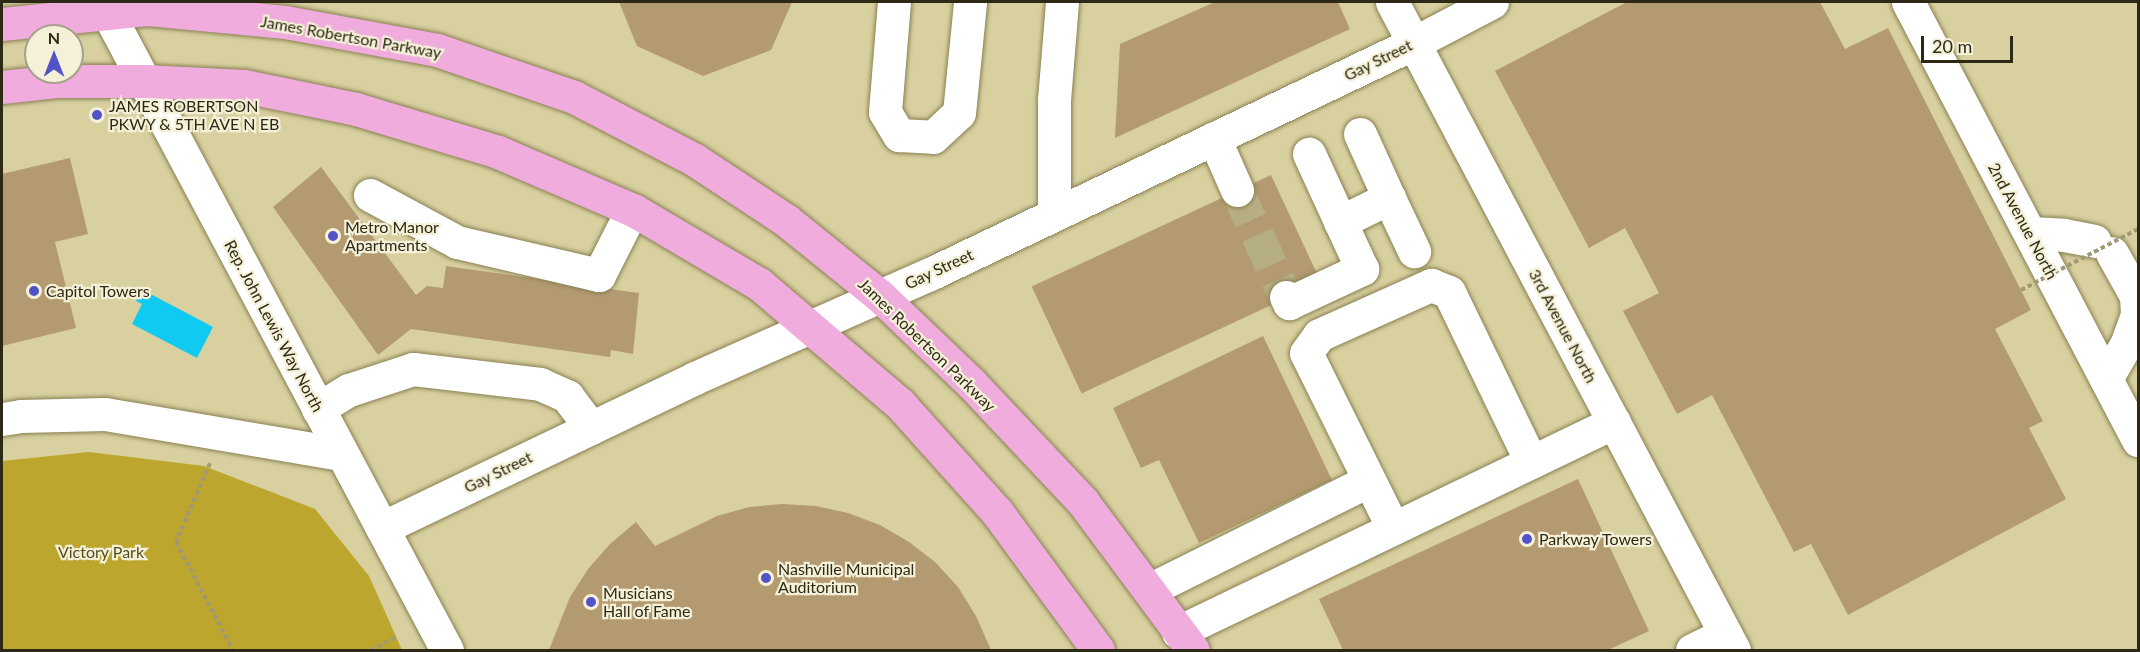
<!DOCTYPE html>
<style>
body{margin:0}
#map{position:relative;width:2140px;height:652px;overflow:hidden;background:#d9d0a0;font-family:Lato,sans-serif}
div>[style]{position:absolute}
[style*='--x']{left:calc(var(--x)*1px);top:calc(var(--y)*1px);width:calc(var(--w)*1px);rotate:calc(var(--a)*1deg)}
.green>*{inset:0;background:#bca62d}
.water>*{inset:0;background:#11caf1}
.building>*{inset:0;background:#b49a71;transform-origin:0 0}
.minor-tunnel>*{height:33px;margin-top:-16.5px;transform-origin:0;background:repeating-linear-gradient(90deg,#b7af84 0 33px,transparent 0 49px)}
.path>*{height:4px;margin-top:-2px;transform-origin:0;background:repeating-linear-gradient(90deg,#a09973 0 4.5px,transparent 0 7.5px)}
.roads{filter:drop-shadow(0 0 2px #898153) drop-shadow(0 0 2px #898153)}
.minor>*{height:33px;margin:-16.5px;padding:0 16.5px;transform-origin:16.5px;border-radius:16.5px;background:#fff}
.major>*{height:33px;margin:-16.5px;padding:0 16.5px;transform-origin:16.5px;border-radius:16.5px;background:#efacdd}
.path-bridge>*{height:4px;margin-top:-2px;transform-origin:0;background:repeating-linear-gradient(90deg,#a09973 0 4.5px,transparent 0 7.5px)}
.dots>*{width:16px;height:16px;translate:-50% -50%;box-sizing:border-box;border:3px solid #f5f0d8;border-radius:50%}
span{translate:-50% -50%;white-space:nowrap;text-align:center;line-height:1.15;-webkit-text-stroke:4.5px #f5f0d8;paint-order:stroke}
.street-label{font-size:16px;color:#2d2916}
.poi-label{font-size:16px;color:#2d2916}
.left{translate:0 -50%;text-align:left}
.park-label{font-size:16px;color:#564d1e}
.frame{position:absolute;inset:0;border:3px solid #2d2916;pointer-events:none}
.north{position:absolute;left:24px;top:24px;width:60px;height:60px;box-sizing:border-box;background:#f5f0d8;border:2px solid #a5a08a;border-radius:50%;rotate:0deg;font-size:16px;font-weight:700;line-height:24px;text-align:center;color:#2d2916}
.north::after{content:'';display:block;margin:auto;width:21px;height:27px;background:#5452c9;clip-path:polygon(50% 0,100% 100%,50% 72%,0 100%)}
.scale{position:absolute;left:1921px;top:36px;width:92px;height:27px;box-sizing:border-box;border:3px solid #2d2916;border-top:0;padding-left:8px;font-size:18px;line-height:21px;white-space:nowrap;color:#2d2916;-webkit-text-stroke:4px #f5f0d8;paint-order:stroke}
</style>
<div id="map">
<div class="green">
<i style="clip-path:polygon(89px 452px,204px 466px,315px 509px,369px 576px,402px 650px,2px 650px,2px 461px)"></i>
</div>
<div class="water">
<i style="clip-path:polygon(141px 289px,213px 327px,197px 358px,132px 324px,142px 304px,136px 301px)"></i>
</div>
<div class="building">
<i style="clip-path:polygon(619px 2px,792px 2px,771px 50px,703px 76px,637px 46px)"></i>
<i style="clip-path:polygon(1215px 2px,1338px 2px,1350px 29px,1115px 138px,1120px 44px)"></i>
<i style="clip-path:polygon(1627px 2px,1820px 2px,1845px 49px,1888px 28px,2031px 310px,1995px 329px,2043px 421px,2029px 428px,2066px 499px,1848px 615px,1811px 544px,1794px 552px,1712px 395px,1677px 414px,1623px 311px,1659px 293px,1625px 228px,1589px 248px,1495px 71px)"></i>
<i style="clip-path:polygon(70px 158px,88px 234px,55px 242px,76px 328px,2px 346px,2px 174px)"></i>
<i style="clip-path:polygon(321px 167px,416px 295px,427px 286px,443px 288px,446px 266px,639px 293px,633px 354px,611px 350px,610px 357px,411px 329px,378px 355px,273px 207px)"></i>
<i style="left:1271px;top:175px;width:118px;height:264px;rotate:65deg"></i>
<i style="clip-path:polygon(1263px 336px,1332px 480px,1199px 543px,1159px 460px,1141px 468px,1113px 408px)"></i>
<i style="clip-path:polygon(1578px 479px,1649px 631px,1608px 650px,1343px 650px,1319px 599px)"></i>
<i style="clip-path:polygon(782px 504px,816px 506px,848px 513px,880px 525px,909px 542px,935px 562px,958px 587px,976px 616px,991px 650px,549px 650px,570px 597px,588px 569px,610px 544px,636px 522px,655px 546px,717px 516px,749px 507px)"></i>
</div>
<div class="minor-tunnel">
<i style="--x:1237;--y:190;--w:118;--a:65.4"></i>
</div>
<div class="path">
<i style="--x:210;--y:463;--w:86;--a:113.3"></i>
<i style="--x:176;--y:542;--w:122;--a:62.2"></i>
<i style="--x:371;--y:650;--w:29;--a:-27"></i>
</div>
<div class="roads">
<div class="minor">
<i style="--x:102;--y:2;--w:734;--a:61.97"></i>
<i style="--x:894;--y:2;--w:110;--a:94.7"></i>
<i style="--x:885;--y:112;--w:27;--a:59"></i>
<i style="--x:899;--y:135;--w:34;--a:3"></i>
<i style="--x:933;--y:137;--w:35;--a:-43"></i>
<i style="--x:959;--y:113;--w:112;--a:-84.3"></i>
<i style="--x:1392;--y:2;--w:733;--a:62.18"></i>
<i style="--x:1908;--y:2;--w:495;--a:62.3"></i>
<i style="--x:1360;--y:134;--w:70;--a:65.6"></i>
<i style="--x:1214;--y:138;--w:57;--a:66.1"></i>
<i style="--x:370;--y:195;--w:99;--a:28.4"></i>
<i style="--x:457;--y:242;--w:146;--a:13.1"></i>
<i style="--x:599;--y:275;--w:73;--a:-63.1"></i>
<i style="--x:1054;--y:213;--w:113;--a:-90"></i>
<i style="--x:1054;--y:100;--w:98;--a:-85.3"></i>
<i style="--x:1340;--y:222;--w:55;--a:-26.1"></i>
<i style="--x:1389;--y:198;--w:59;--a:64.7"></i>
<i style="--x:2030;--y:233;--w:34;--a:3"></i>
<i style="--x:2064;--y:235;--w:31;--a:11"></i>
<i style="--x:1286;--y:297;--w:7;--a:63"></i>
<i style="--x:1289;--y:303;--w:81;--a:-25"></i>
<i style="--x:1362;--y:269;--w:127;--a:-114.7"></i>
<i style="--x:2106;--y:379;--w:39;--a:-60"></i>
<i style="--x:2126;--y:345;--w:32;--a:-70"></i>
<i style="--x:2137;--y:315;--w:19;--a:-93"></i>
<i style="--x:2136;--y:296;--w:49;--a:-119.2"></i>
<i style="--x:318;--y:409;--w:36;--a:-32"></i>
<i style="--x:349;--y:390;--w:67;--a:-18.2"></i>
<i style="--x:413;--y:369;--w:128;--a:6.7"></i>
<i style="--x:540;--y:384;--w:30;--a:24"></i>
<i style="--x:567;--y:396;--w:40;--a:53"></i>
<i style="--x:2;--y:419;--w:18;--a:-9"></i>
<i style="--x:20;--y:416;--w:85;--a:-1.3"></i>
<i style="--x:105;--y:414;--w:239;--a:9.6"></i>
<i style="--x:382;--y:528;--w:347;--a:-25.6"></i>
<i style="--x:695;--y:378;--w:257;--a:-23.9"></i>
<i style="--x:930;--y:274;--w:536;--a:-25.51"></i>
<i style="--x:1414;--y:43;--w:88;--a:-27.7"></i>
<i style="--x:1393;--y:528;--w:195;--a:-116.4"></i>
<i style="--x:1306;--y:353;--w:22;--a:-54"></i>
<i style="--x:1319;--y:335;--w:123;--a:-24.1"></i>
<i style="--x:1431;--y:285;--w:19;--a:21"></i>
<i style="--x:1449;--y:292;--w:189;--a:64.2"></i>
<i style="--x:1149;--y:590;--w:245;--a:-26.5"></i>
<i style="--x:1178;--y:632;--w:484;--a:-25.7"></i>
<i style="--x:1692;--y:650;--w:37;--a:-26"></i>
</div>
<div class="major">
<i style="--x:2;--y:24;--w:147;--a:-5.9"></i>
<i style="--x:148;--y:9;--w:138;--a:5.4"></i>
<i style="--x:285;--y:22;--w:155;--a:10.4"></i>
<i style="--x:437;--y:50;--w:145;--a:18.9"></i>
<i style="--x:574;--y:97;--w:136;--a:27.5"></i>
<i style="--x:695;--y:160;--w:110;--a:33.5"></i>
<i style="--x:787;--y:221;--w:119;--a:38.9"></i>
<i style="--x:880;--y:296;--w:126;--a:43.7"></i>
<i style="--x:971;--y:383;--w:163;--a:46.7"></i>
<i style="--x:1083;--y:502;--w:184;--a:53.4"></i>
<i style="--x:2;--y:87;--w:54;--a:-6.3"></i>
<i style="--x:56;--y:81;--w:89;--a:0"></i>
<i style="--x:145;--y:81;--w:99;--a:2.9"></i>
<i style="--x:244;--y:86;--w:114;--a:11.6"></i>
<i style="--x:356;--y:109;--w:148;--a:16.8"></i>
<i style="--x:498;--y:152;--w:149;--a:23.3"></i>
<i style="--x:635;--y:211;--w:144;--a:30.5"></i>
<i style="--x:759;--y:284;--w:185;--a:40.4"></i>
<i style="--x:900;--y:404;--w:145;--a:48.1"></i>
<i style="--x:997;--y:512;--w:171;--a:53.8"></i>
</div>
</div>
<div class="path-bridge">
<i style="--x:2021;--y:290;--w:132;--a:-27.5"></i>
</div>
<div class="dots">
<i style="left:97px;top:115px;background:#5452c9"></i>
<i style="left:333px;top:236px;background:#5452c9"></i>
<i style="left:34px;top:291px;background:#5452c9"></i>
<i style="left:1527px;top:539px;background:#5452c9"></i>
<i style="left:766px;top:578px;background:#5452c9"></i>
<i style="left:591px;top:602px;background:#5452c9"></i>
</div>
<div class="street-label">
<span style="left:351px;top:37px;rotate:10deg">James Robertson Parkway</span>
<span style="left:1378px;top:60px;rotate:-26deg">Gay Street</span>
<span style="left:2023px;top:221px;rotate:62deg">2nd Avenue North</span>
<span style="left:939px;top:269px;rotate:-25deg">Gay Street</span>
<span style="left:274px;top:326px;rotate:62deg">Rep. John Lewis Way North</span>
<span style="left:1563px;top:326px;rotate:62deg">3rd Avenue North</span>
<span style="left:927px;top:345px;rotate:44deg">James Robertson Parkway</span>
<span style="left:498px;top:472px;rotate:-26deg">Gay Street</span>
</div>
<div class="poi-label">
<span class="left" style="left:109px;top:115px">JAMES ROBERTSON<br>PKWY &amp; 5TH AVE N EB</span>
<span class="left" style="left:345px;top:236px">Metro Manor<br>Apartments</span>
<span class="left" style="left:46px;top:291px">Capitol Towers</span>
<span class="left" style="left:1539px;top:539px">Parkway Towers</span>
<span class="left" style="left:778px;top:578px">Nashville Municipal<br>Auditorium</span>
<span class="left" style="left:603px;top:602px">Musicians<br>Hall of Fame</span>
</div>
<div class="park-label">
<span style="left:101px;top:552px">Victory Park</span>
</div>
<div class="frame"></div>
<div class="north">N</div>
<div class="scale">20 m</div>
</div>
